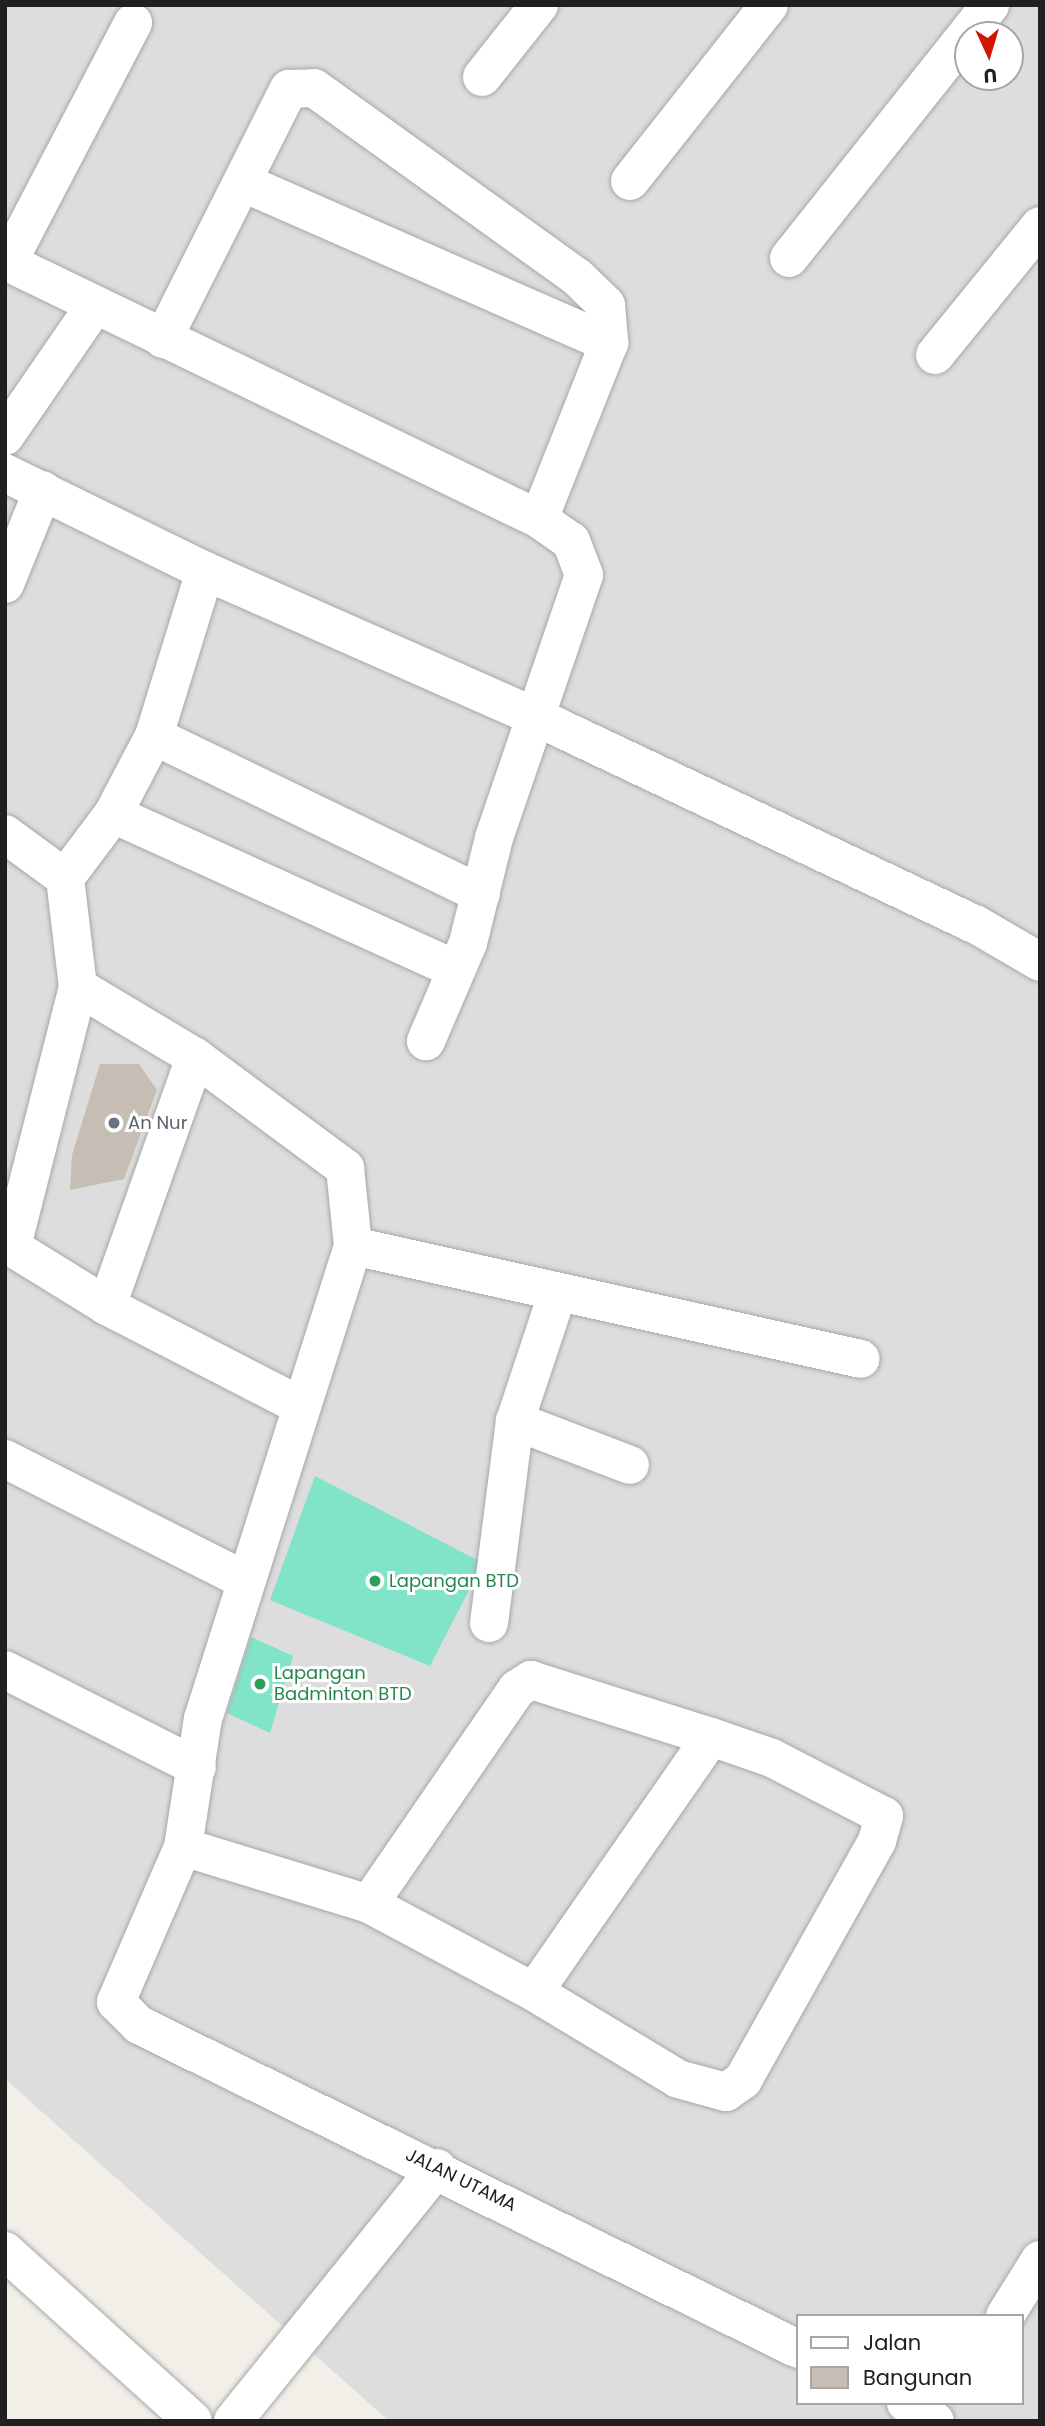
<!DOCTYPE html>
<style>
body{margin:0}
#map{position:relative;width:1045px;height:2426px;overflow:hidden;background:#f1efe7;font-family:Poppins,sans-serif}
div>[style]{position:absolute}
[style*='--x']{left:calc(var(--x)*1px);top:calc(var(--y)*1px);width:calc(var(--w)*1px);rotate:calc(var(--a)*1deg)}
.residential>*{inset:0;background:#dedddd}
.pitch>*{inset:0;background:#81e3c8}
.building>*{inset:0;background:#c6beb5}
.roads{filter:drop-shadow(0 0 2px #a7a7a7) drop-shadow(0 0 2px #a7a7a7)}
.street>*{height:38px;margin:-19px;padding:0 19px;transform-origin:19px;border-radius:19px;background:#fff}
.dots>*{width:19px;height:19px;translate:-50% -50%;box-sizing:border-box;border:4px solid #fff;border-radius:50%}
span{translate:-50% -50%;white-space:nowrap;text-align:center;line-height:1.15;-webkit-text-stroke:6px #fff;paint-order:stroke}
.worship-label{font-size:18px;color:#5b616d}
.left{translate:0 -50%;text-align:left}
.leisure-label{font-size:18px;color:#27864d}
.street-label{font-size:18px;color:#202020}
.frame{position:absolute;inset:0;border:7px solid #202020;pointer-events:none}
.legend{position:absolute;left:796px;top:2314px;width:228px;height:91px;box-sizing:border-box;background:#fff;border:2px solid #a6a6a6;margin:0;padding:9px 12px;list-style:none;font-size:21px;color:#202020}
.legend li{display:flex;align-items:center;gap:14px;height:35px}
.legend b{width:35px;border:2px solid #a6a6a6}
.north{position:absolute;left:954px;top:21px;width:70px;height:70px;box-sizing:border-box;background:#fff;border:2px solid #a6a6a6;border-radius:50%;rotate:176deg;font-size:19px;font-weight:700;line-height:28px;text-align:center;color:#202020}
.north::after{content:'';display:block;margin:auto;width:24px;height:32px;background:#d11600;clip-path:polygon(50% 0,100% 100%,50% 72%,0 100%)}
</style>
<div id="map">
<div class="residential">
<i style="clip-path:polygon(evenodd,5px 5px,1040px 5px,1040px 2421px,389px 2421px,5px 2079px,5px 5px,968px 35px,1010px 35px,1010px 77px,968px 77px,968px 35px,5px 5px,798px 2316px,1022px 2316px,1022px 2403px,798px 2403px,798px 2316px)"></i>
</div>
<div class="pitch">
<i style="clip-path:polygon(315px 1476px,483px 1563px,430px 1666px,270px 1600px)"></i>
<i style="clip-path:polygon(251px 1637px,293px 1656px,270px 1733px,227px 1713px)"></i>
</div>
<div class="building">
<i style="clip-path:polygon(100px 1064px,139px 1064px,157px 1090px,124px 1179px,70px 1190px,72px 1155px)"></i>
</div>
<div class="roads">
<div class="street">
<i style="--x:482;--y:77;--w:92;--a:-51.6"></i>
<i style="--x:630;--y:181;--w:224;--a:-51.7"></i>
<i style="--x:244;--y:183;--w:399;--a:23.7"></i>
<i style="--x:789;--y:258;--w:323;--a:-51.5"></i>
<i style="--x:5;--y:261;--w:593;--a:25.79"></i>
<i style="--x:539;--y:519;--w:39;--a:35"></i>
<i style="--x:571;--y:541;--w:36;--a:69"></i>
<i style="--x:584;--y:575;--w:278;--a:108.9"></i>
<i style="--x:494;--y:838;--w:108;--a:103.9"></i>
<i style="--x:468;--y:943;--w:107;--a:113.2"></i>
<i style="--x:8;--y:262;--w:270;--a:-62.4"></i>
<i style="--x:163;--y:339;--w:280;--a:-63.3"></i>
<i style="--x:289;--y:89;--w:25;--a:-2"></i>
<i style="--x:314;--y:88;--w:324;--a:35.7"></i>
<i style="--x:577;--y:277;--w:40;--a:44"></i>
<i style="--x:606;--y:305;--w:38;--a:85"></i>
<i style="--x:609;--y:343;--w:189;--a:111.7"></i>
<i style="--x:935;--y:355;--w:166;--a:-50.9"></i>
<i style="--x:5;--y:436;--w:159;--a:-55.5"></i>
<i style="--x:5;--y:473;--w:223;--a:26.1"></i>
<i style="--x:205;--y:571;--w:360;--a:23.8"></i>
<i style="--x:534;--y:716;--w:488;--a:25.3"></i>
<i style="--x:975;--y:924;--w:75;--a:30.3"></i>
<i style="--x:5;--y:584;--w:101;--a:-68"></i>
<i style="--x:154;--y:736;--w:363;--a:25.8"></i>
<i style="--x:113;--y:814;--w:375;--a:24.4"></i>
<i style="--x:5;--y:834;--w:74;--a:36.3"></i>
<i style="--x:65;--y:878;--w:110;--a:83.2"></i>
<i style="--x:78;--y:987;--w:136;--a:30.9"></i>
<i style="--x:195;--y:1057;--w:187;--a:36.5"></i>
<i style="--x:345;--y:1168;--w:78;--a:84.1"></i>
<i style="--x:353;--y:1246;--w:495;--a:107.6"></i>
<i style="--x:203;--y:1718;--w:131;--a:98.8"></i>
<i style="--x:183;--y:1847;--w:169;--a:113.4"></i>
<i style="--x:116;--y:2002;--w:33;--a:45"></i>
<i style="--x:139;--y:2025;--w:734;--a:26.18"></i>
<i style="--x:65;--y:878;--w:80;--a:-53.1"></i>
<i style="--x:113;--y:814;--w:88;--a:-62.3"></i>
<i style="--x:154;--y:736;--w:173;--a:-72.8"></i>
<i style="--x:5;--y:1243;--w:120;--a:31.7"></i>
<i style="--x:107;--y:1306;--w:218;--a:27.3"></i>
<i style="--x:12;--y:1246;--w:267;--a:-75.7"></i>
<i style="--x:353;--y:1246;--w:520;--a:12.54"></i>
<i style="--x:107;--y:1306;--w:264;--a:-70.5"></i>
<i style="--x:515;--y:1421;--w:123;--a:20.9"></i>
<i style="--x:5;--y:1459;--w:269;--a:26.8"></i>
<i style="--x:489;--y:1623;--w:204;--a:-82.7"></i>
<i style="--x:515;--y:1421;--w:136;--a:-71.6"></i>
<i style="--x:5;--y:1670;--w:215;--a:26.8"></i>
<i style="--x:183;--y:1847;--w:195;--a:17"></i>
<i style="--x:369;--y:1904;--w:187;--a:28.1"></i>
<i style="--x:534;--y:1992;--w:168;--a:31.1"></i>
<i style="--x:678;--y:2079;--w:50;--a:15.2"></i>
<i style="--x:726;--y:2092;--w:21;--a:-35"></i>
<i style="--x:743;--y:2080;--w:274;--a:-60.7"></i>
<i style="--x:877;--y:1841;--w:26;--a:-74"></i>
<i style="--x:884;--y:1816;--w:126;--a:-152.6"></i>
<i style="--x:772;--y:1758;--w:65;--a:-161"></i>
<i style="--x:369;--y:1904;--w:261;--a:-55.5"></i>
<i style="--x:517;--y:1689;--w:17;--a:-33"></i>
<i style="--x:531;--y:1680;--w:189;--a:17.6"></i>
<i style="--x:711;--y:1737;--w:310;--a:124.8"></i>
<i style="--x:5;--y:2251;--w:253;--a:42.1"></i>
<i style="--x:1005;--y:2316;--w:66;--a:-58"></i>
<i style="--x:906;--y:2403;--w:34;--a:32"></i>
<i style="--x:233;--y:2421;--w:325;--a:-51.1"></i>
</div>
</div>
<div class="dots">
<i style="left:114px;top:1123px;background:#6b7280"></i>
<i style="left:375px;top:1581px;background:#2e9e5b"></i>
<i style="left:260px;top:1684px;background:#2e9e5b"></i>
</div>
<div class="worship-label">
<span class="left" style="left:128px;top:1123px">An Nur</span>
</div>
<div class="leisure-label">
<span class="left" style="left:389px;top:1581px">Lapangan BTD</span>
<span class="left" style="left:274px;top:1684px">Lapangan<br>Badminton BTD</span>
</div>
<div class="street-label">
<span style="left:461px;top:2180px;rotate:26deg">JALAN UTAMA</span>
</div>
<div class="frame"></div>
<ul class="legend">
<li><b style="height:9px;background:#fff"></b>Jalan</li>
<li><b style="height:19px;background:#c6beb5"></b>Bangunan</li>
</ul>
<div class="north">U</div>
</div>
